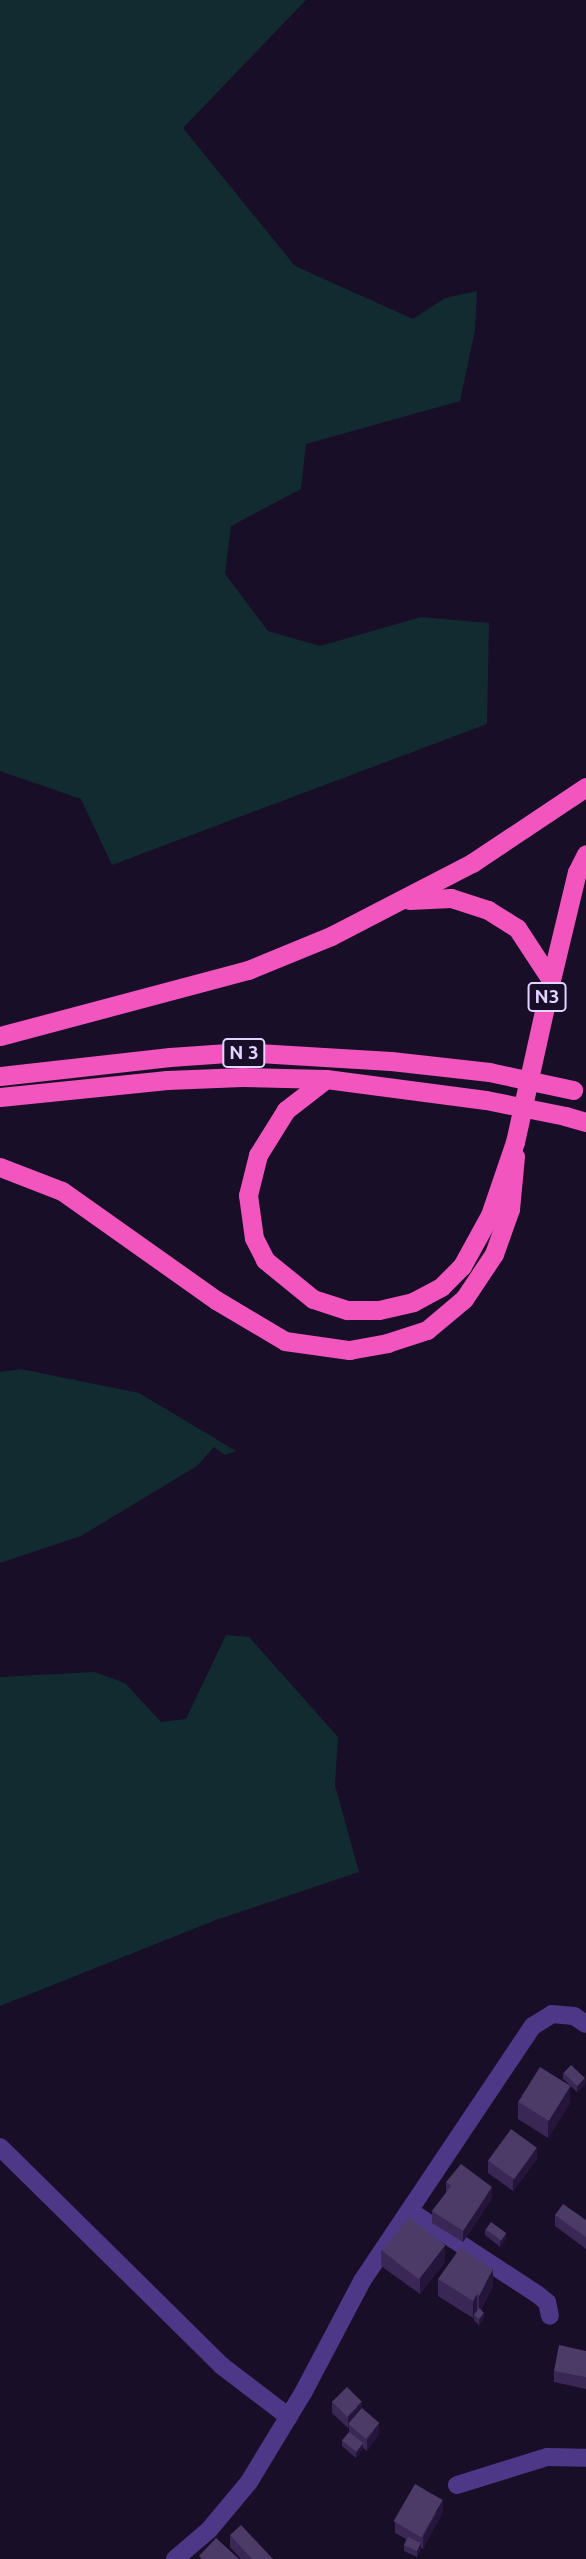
<!DOCTYPE html>
<style>
body{margin:0}
#map{position:relative;width:586px;height:2559px;overflow:hidden;background:#180e27;font-family:Ubuntu,sans-serif}
div>[style]{position:absolute}
[style*='--x']{left:calc(var(--x)*1px);top:calc(var(--y)*1px);width:calc(var(--w)*1px);rotate:calc(var(--a)*1deg)}
.green>*{inset:0;background:#112b31}
.minor>*{height:18px;margin:-9px;padding:0 9px;transform-origin:9px;border-radius:9px;background:#4c3887}
.trunk>*{height:19px;margin:-9.5px;padding:0 9.5px;transform-origin:9.5px;border-radius:9.5px;background:#f255be}
.trunk-bridge>*{height:19px;margin:-9.5px;padding:0 9.5px;transform-origin:9.5px;border-radius:9.5px;background:#f255be}
.wall>*{inset:0;background:#3a2755}
.shaded-wall>*{inset:0;background:#25153b}
.building>*{inset:0;background:#4c3a67;transform-origin:0 0}
span{translate:-50% -50%;white-space:nowrap;text-align:center;line-height:1.15;-webkit-text-stroke:5px #180e27;paint-order:stroke}
.shield-label span{padding:2px 5px;background:#180e27;border:2px solid;border-radius:5px;-webkit-text-stroke-width:0}
.shield-label{font-size:19px;color:#e2d4ff;font-weight:700}
</style>
<div id="map">
<div class="green">
<i style="clip-path:polygon(0 0,306px 0,183px 128px,295px 266px,413px 319px,445px 298px,477px 291px,475px 330px,460px 401px,306px 444px,301px 489px,231px 526px,225px 574px,268px 631px,320px 646px,421px 617px,489px 623px,487px 724px,112px 865px,81px 799px,0 771px)"></i>
<i style="clip-path:polygon(21px 1369px,139px 1393px,236px 1451px,225px 1455px,214px 1447px,197px 1466px,81px 1536px,0 1563px,0 1372px)"></i>
<i style="clip-path:polygon(226px 1635px,249px 1637px,338px 1737px,335px 1785px,359px 1872px,216px 1920px,0 2006px,0 1677px,94px 1672px,125px 1683px,161px 1722px,186px 1719px)"></i>
</div>
<div class="minor">
<i style="--x:0;--y:2147;--w:312;--a:44.6"></i>
<i style="--x:222;--y:2366;--w:84;--a:37.3"></i>
<i style="--x:410;--y:2211;--w:152;--a:33.2"></i>
<i style="--x:537;--y:2294;--w:13;--a:39"></i>
<i style="--x:547;--y:2302;--w:14;--a:78"></i>
<i style="--x:457;--y:2485;--w:94;--a:-17.3"></i>
<i style="--x:547;--y:2457;--w:39;--a:1"></i>
<i style="--x:175;--y:2559;--w:45;--a:-40.5"></i>
<i style="--x:209;--y:2530;--w:62;--a:-50.2"></i>
<i style="--x:249;--y:2482;--w:104;--a:-58.8"></i>
<i style="--x:303;--y:2393;--w:127;--a:-62.2"></i>
<i style="--x:362;--y:2281;--w:307;--a:-56.2"></i>
<i style="--x:533;--y:2026;--w:22;--a:-32"></i>
<i style="--x:552;--y:2014;--w:22;--a:5"></i>
<i style="--x:574;--y:2016;--w:14;--a:34"></i>
</div>
<div class="trunk">
<i style="--x:409;--y:900;--w:42;--a:-2.7"></i>
<i style="--x:451;--y:898;--w:39;--a:18"></i>
<i style="--x:488;--y:910;--w:34;--a:32"></i>
<i style="--x:517;--y:928;--w:62;--a:56.8"></i>
<i style="--x:0;--y:1036;--w:257;--a:-14.9"></i>
<i style="--x:248;--y:970;--w:90;--a:-22.3"></i>
<i style="--x:331;--y:936;--w:159;--a:-27.4"></i>
<i style="--x:472;--y:863;--w:137;--a:-33.7"></i>
<i style="--x:0;--y:1076;--w:171;--a:-6.4"></i>
<i style="--x:170;--y:1057;--w:72;--a:-4"></i>
<i style="--x:242;--y:1052;--w:149;--a:3.5"></i>
<i style="--x:391;--y:1061;--w:99;--a:6.4"></i>
<i style="--x:326;--y:1079;--w:51;--a:142.2"></i>
<i style="--x:286;--y:1110;--w:53;--a:121.9"></i>
<i style="--x:258;--y:1155;--w:41;--a:104"></i>
<i style="--x:248;--y:1195;--w:43;--a:82.1"></i>
<i style="--x:254;--y:1238;--w:25;--a:63"></i>
<i style="--x:265;--y:1260;--w:62;--a:39.1"></i>
<i style="--x:313;--y:1299;--w:36;--a:18"></i>
<i style="--x:347;--y:1310;--w:32;--a:0"></i>
<i style="--x:379;--y:1310;--w:35;--a:-13"></i>
<i style="--x:413;--y:1302;--w:32;--a:-28"></i>
<i style="--x:441;--y:1287;--w:30;--a:-45"></i>
<i style="--x:462;--y:1266;--w:58;--a:-61.2"></i>
<i style="--x:490;--y:1215;--w:77;--a:-71.1"></i>
<i style="--x:515;--y:1142;--w:166;--a:-77.5"></i>
<i style="--x:551;--y:980;--w:111;--a:-76.5"></i>
<i style="--x:577;--y:872;--w:20;--a:-63"></i>
<i style="--x:0;--y:1097;--w:168;--a:-5.8"></i>
<i style="--x:167;--y:1080;--w:75;--a:-2.3"></i>
<i style="--x:242;--y:1077;--w:84;--a:1.4"></i>
<i style="--x:326;--y:1079;--w:161;--a:7.5"></i>
<i style="--x:565;--y:1116;--w:22;--a:16"></i>
<i style="--x:0;--y:1167;--w:66;--a:21.2"></i>
<i style="--x:62;--y:1191;--w:189;--a:35.3"></i>
<i style="--x:216;--y:1300;--w:80;--a:30.7"></i>
<i style="--x:285;--y:1341;--w:65;--a:8"></i>
<i style="--x:349;--y:1350;--w:39;--a:-10"></i>
<i style="--x:387;--y:1343;--w:42;--a:-18"></i>
<i style="--x:427;--y:1330;--w:48;--a:-40"></i>
<i style="--x:464;--y:1299;--w:54;--a:-56.3"></i>
<i style="--x:494;--y:1254;--w:48;--a:-70.4"></i>
<i style="--x:510;--y:1209;--w:53;--a:-84.6"></i>
</div>
<div class="trunk-bridge">
<i style="--x:489;--y:1072;--w:86;--a:12.1"></i>
<i style="--x:486;--y:1100;--w:81;--a:11.4"></i>
</div>
<div class="wall">
<i style="clip-path:polygon(563px 2073px,585px 2084px,577px 2092px,563px 2079px)"></i>
<i style="clip-path:polygon(518px 2102px,570px 2103px,548px 2138px,518px 2119px)"></i>
<i style="clip-path:polygon(537px 2159px,513px 2191px,488px 2173px,488px 2161px)"></i>
<i style="clip-path:polygon(446px 2182px,492px 2198px,463px 2242px,432px 2223px,432px 2211px,446px 2193px)"></i>
<i style="clip-path:polygon(555px 2215px,586px 2220px,586px 2249px,555px 2226px)"></i>
<i style="clip-path:polygon(485px 2229px,506px 2239px,500px 2247px,485px 2235px)"></i>
<i style="clip-path:polygon(381px 2250px,445px 2262px,420px 2294px,381px 2266px)"></i>
<i style="clip-path:polygon(438px 2279px,493px 2286px,481px 2309px,484px 2318px,479px 2325px,474px 2320px,474px 2316px,473px 2318px,438px 2296px)"></i>
<i style="clip-path:polygon(586px 2351px,586px 2389px,554px 2382px,554px 2371px)"></i>
<i style="clip-path:polygon(332px 2401px,362px 2408px,379px 2434px,367px 2451px,363px 2448px,356px 2458px,342px 2446px,342px 2440px,349px 2432px,349px 2427px,348px 2428px,332px 2413px)"></i>
<i style="clip-path:polygon(443px 2511px,423px 2549px,421px 2548px,417px 2557px,404px 2551px,404px 2545px,406px 2539px,395px 2533px,395px 2522px)"></i>
<i style="clip-path:polygon(230px 2535px,273px 2559px,241px 2559px,230px 2547px)"></i>
</div>
<div class="shaded-wall">
<i style="clip-path:polygon(585px 2078px,585px 2084px,577px 2092px,577px 2086px)"></i>
<i style="clip-path:polygon(570px 2086px,570px 2103px,548px 2138px,548px 2122px)"></i>
<i style="clip-path:polygon(537px 2148px,537px 2159px,513px 2191px,513px 2179px)"></i>
<i style="clip-path:polygon(492px 2187px,492px 2198px,463px 2242px,463px 2231px)"></i>
<i style="clip-path:polygon(506px 2233px,506px 2239px,500px 2247px,500px 2241px)"></i>
<i style="clip-path:polygon(445px 2245px,445px 2262px,420px 2294px,420px 2278px)"></i>
<i style="clip-path:polygon(493px 2269px,493px 2286px,479px 2312px,479px 2296px)"></i>
<i style="clip-path:polygon(477px 2294px,477px 2311px,473px 2318px,473px 2301px)"></i>
<i style="clip-path:polygon(484px 2313px,484px 2318px,479px 2325px,479px 2319px)"></i>
<i style="clip-path:polygon(362px 2402px,362px 2414px,349px 2424px,348px 2428px,348px 2417px)"></i>
<i style="clip-path:polygon(379px 2423px,379px 2434px,367px 2451px,367px 2440px)"></i>
<i style="clip-path:polygon(363px 2443px,363px 2449px,356px 2458px,356px 2452px)"></i>
<i style="clip-path:polygon(443px 2500px,443px 2511px,423px 2549px,423px 2537px)"></i>
<i style="clip-path:polygon(421px 2543px,421px 2549px,417px 2557px,417px 2551px)"></i>
</div>
<div class="building">
<i style="left:571px;top:2065px;width:19px;height:11px;rotate:43deg"></i>
<i style="left:540px;top:2067px;width:36px;height:41px;rotate:32deg"></i>
<i style="left:511px;top:2129px;width:32px;height:39px;rotate:36deg"></i>
<i style="clip-path:polygon(461px 2164px,492px 2187px,463px 2231px,432px 2211px,451px 2186px,446px 2182px)"></i>
<i style="clip-path:polygon(563px 2204px,586px 2220px,586px 2237px,555px 2215px)"></i>
<i style="left:409px;top:2217px;width:46px;height:43px;rotate:38deg"></i>
<i style="left:491px;top:2222px;width:19px;height:9px;rotate:36deg"></i>
<i style="clip-path:polygon(460px 2248px,493px 2269px,479px 2296px,477px 2294px,473px 2301px,438px 2279px)"></i>
<i style="clip-path:polygon(479px 2308px,484px 2313px,479px 2319px,474px 2315px)"></i>
<i style="clip-path:polygon(559px 2345px,586px 2351px,586px 2377px,554px 2371px)"></i>
<i style="left:347px;top:2387px;width:21px;height:21px;rotate:45deg"></i>
<i style="left:362px;top:2408px;width:23px;height:21px;rotate:41deg"></i>
<i style="left:349px;top:2432px;width:18px;height:11px;rotate:38deg"></i>
<i style="left:415px;top:2484px;width:32px;height:43px;rotate:30deg"></i>
<i style="clip-path:polygon(241px 2525px,273px 2559px,252px 2559px,230px 2535px)"></i>
<i style="left:408px;top:2537px;width:14px;height:9px;rotate:25deg"></i>
<i style="clip-path:polygon(216px 2538px,239px 2559px,202px 2559px,199px 2556px)"></i>
</div>
<div class="shield-label">
<span style="left:547px;top:997px">N3</span>
<span style="left:244px;top:1053px">N 3</span>
</div>
</div>
